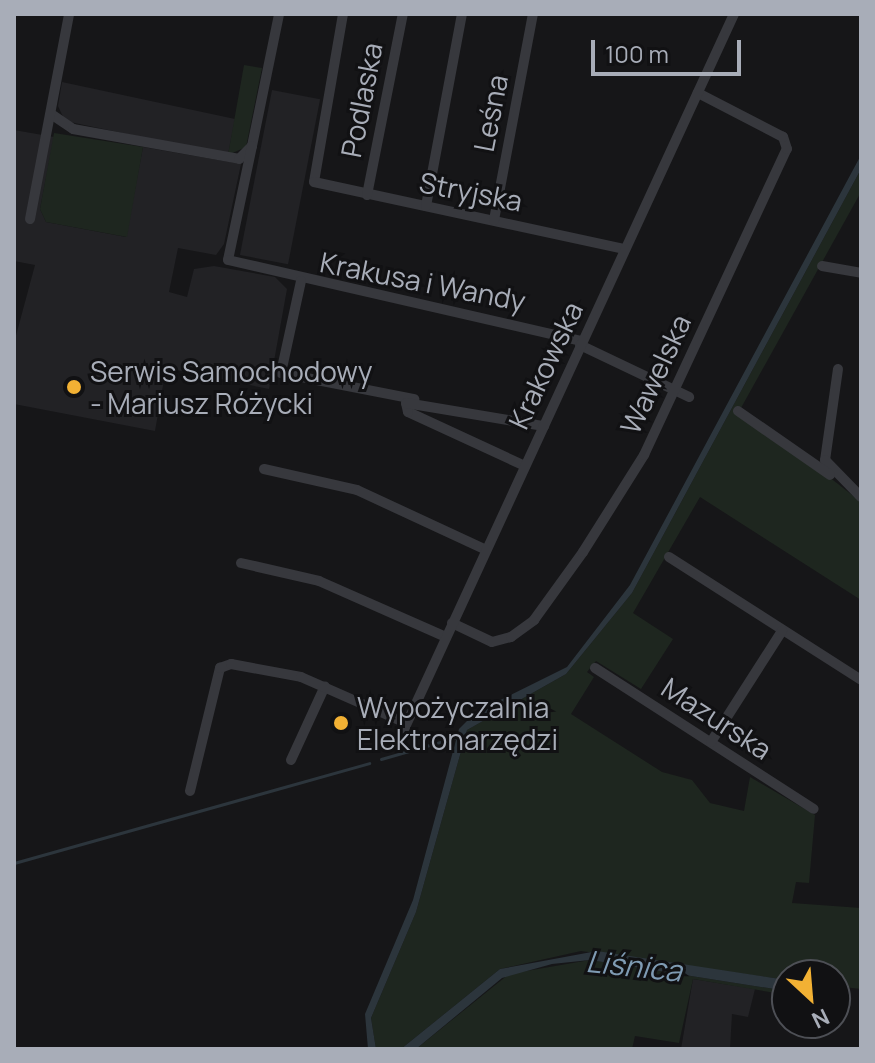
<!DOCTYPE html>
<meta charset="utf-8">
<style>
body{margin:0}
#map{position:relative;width:875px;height:1063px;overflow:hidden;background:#161618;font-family:Manrope,sans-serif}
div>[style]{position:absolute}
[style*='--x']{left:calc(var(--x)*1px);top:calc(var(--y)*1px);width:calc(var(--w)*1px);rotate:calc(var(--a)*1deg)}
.built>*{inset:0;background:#222225;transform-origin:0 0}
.green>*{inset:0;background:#1e261f}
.water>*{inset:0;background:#2c353c}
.stream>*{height:3px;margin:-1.5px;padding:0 1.5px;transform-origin:1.5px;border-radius:1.5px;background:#2c353c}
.minor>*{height:10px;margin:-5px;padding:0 5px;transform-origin:5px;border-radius:5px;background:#37383d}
.dots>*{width:22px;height:22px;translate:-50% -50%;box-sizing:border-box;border:4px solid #111113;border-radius:50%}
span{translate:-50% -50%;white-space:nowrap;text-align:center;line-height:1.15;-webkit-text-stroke:6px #111113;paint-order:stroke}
.street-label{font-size:28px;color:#a8adb8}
.poi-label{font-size:28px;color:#a8adb8}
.left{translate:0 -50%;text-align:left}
.water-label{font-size:30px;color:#7f9bb3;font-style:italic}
.frame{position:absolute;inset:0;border:16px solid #a8adb8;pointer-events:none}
.north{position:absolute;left:771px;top:959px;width:80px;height:80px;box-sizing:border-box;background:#111113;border:2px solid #4d4f55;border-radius:50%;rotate:154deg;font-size:22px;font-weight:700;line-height:32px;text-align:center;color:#a8adb8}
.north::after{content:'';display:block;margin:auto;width:28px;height:36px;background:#f2b134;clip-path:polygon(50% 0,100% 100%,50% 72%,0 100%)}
.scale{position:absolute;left:591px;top:40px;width:150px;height:36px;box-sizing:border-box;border:4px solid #a8adb8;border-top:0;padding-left:10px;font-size:24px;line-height:28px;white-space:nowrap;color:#a8adb8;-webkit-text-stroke:6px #111113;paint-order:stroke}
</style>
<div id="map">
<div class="built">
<i style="clip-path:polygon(62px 82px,235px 119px,228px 155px,65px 121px,58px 106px)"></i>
<i style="left:272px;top:90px;width:49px;height:168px;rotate:11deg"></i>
<i style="clip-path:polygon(14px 130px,54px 137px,40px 209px,46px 222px,126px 237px,143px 147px,241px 164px,224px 244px,216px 255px,178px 248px,169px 292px,187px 297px,194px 269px,214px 266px,275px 277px,287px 289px,269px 389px,166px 368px,155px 431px,14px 404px,14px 343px,35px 265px,14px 261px)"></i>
<i style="clip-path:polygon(693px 979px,755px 989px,748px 1017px,732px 1014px,730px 1049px,681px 1049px)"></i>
</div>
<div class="green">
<i style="clip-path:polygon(244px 65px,262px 68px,246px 147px,228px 155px)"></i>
<i style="clip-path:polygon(54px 133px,143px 147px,127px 237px,46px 222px,40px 209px)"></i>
<i style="clip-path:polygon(861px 169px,861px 192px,741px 408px,861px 502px,861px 600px,700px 497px,633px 613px,673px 639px,641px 689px,596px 661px,587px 672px,594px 677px,571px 714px,662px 772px,692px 780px,710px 803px,744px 811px,750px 777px,815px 815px,809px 883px,796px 882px,792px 903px,861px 908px,861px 989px,835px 986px,835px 975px,787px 980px,581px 951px,500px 969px,401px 1049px,376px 1049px,371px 1018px,416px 912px,467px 730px,566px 674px,632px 593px)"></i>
<i style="clip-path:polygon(590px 960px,787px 991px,787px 995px,693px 979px,679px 1043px,635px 1036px,632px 1049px,416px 1049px,509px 974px)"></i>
</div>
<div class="water">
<i style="clip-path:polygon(861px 155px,861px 169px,632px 593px,566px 674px,467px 730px,416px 912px,371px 1018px,376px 1049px,368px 1049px,365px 1014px,413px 900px,459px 729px,476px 712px,567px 667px,630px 585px)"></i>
<i style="clip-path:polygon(597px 951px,787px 980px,787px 991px,590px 960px,552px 964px,502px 978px,416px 1049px,401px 1049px,500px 969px)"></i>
</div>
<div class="stream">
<i style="--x:381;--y:759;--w:79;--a:-16.1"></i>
<i style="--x:14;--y:863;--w:369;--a:-15.7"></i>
</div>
<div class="minor">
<i style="--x:343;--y:14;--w:170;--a:99.8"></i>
<i style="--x:314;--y:182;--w:318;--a:12.2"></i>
<i style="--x:51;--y:114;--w:27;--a:34"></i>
<i style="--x:73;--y:129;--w:169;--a:10.2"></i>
<i style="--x:239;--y:159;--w:18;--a:-45"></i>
<i style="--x:252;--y:146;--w:135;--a:-78.4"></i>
<i style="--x:252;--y:146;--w:116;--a:101.9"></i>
<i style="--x:228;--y:260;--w:363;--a:12.9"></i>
<i style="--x:367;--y:195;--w:185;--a:-78.8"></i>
<i style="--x:426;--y:206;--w:195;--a:-79.4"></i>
<i style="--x:30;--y:219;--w:209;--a:-79.2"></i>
<i style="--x:494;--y:220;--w:210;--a:-79.3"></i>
<i style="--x:822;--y:266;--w:40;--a:10"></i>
<i style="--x:301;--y:281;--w:94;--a:102.3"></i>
<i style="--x:281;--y:373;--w:136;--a:11.1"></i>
<i style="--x:580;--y:345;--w:121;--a:25.5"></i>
<i style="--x:838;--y:369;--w:92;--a:98.1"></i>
<i style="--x:825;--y:460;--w:52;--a:45.8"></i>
<i style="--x:738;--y:411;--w:112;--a:34.8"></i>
<i style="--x:525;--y:466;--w:129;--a:-155.2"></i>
<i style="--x:408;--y:412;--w:9;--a:-103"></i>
<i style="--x:406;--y:403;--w:140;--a:9.5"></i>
<i style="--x:264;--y:469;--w:95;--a:12.7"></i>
<i style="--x:357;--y:490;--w:142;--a:24.9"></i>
<i style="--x:669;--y:557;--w:228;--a:32.6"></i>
<i style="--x:241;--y:563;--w:80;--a:13"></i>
<i style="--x:319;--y:581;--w:139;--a:23.8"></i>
<i style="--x:452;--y:623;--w:44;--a:25.4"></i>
<i style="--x:492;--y:642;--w:20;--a:-15"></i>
<i style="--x:511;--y:637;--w:29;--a:-36"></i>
<i style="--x:534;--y:620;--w:84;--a:-54.2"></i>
<i style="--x:583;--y:552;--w:115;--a:-57.8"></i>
<i style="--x:644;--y:455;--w:338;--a:-65"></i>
<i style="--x:787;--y:149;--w:13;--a:-108"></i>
<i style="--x:783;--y:137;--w:96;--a:-152.6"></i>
<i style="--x:595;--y:668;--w:260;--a:32.8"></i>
<i style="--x:401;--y:736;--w:795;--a:-65.24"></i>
<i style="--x:711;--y:742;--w:132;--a:-57.4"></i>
<i style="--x:291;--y:760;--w:81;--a:-65.3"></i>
<i style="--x:190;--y:791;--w:127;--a:-76.3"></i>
<i style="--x:220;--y:668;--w:12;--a:-20"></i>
<i style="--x:231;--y:664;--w:71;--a:10.5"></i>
<i style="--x:301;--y:677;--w:115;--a:23.7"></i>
</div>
<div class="dots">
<i style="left:74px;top:387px;background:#f2b134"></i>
<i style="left:341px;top:723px;background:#f2b134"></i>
</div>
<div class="street-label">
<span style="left:361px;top:100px;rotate:-79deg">Podlaska</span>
<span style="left:490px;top:113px;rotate:-79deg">Leśna</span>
<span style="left:471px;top:191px;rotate:11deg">Stryjska</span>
<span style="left:423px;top:281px;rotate:11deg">Krakusa i Wandy</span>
<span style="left:545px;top:365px;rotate:-65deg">Krakowska</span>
<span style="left:655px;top:374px;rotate:-65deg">Wawelska</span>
<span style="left:717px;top:718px;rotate:33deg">Mazurska</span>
</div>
<div class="poi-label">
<span class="left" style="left:90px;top:387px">Serwis Samochodowy<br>- Mariusz Różycki</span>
<span class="left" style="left:357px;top:723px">Wypożyczalnia<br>Elektronarzędzi</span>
</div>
<div class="water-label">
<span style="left:634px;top:966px;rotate:6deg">Liśnica</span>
</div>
<div class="frame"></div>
<div class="north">N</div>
<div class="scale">100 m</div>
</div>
